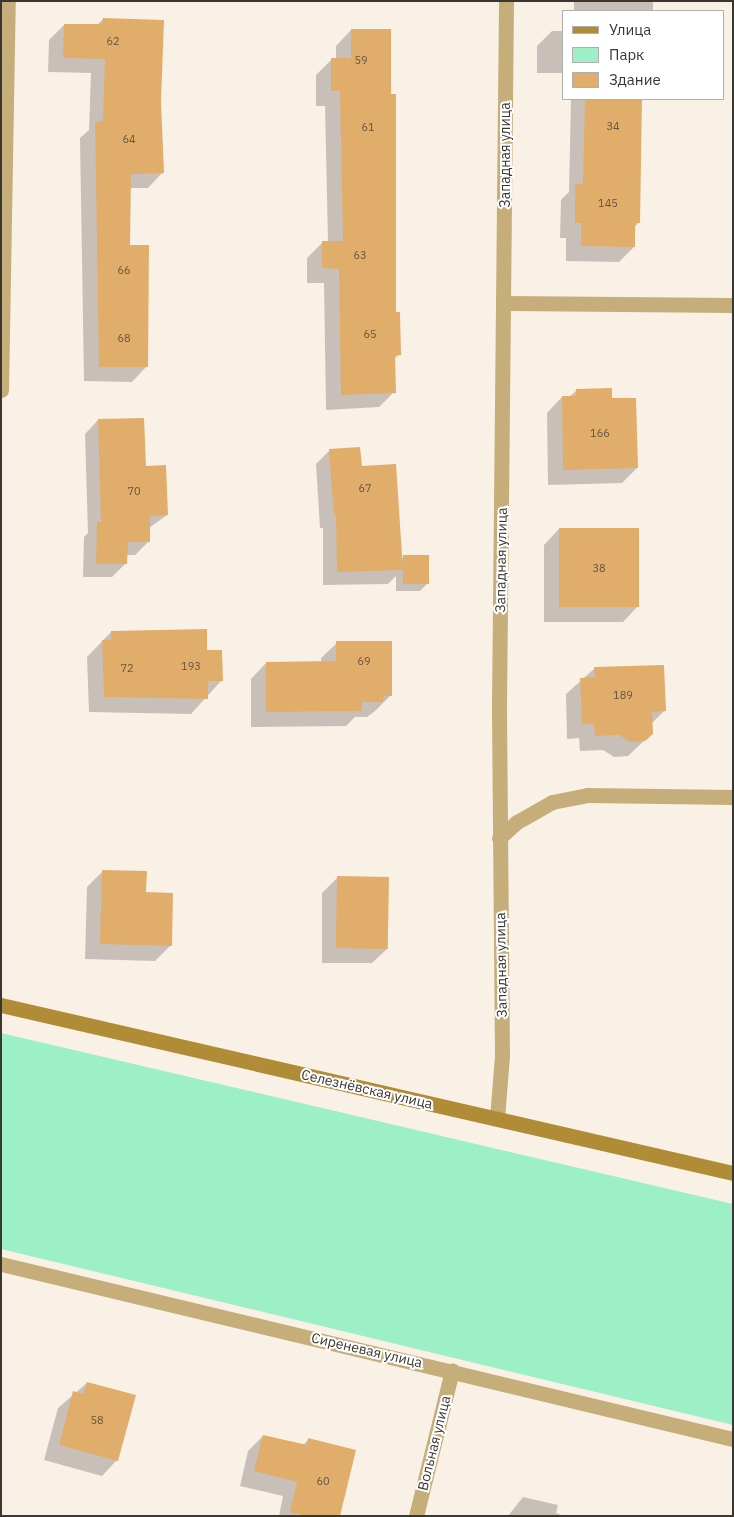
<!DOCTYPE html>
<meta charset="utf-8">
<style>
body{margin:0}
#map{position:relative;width:734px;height:1517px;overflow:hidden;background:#faf1e6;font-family:"IBM Plex Sans",sans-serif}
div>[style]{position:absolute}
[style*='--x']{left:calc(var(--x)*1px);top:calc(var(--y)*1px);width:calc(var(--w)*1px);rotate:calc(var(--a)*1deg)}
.green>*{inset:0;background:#9defc5}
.shadow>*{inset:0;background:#0003;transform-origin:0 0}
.building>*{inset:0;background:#e1ad6b;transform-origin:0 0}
.lane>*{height:15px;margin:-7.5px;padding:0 7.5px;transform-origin:7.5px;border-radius:7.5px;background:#c6ae7b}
.street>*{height:15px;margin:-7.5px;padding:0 7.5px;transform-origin:7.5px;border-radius:7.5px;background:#c6ae7b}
.secondary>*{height:15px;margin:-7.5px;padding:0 7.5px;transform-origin:7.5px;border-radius:7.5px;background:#b08c36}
span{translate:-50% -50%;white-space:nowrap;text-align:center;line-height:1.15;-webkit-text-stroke:4px #fff;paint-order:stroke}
.number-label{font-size:11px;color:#645440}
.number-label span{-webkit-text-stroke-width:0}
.street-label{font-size:14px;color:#3a3632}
.frame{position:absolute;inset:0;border:2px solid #3a3632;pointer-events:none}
.legend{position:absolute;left:562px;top:10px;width:162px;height:90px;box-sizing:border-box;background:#fff;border:1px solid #b0afad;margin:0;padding:6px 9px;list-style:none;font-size:15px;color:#3a3632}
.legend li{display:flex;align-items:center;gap:10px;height:25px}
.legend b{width:25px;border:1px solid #b0afad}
</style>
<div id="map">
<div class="green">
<i style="clip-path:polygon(1px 1033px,733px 1204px,733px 1425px,1px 1249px)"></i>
</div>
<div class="shadow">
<i style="left:574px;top:1px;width:79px;height:10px"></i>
<i style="clip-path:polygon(103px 19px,160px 102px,163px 172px,148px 188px,129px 188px,128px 246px,147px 366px,132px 382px,84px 381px,80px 138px,89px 130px,91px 73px,48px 72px,49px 40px,64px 25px,96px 26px)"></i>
<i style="clip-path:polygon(351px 30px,390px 96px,395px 313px,400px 354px,393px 360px,394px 392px,379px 407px,326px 410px,324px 283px,307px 283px,307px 258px,323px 242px,328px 242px,325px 106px,316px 106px,316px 75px,332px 59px,336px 59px,336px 46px)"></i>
<i style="clip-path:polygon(552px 31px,563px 31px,563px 73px,537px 73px,537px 46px)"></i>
<i style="clip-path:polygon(571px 99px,641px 99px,639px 222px,634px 228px,634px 247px,619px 262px,566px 261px,566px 238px,560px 238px,561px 200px,569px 192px)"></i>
<i style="clip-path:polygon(577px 390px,611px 399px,637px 468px,622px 483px,548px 485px,547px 413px,562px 397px,569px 397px)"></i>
<i style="clip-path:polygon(98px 420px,167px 515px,149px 528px,149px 541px,135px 555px,126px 555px,126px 563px,112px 577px,83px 577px,84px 537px,88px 533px,85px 434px)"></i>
<i style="clip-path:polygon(330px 450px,360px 467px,401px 559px,404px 556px,428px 583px,420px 591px,396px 591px,396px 576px,388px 584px,323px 585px,323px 528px,320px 528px,316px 464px)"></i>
<i style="clip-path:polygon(559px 529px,638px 606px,623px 622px,544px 622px,544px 545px)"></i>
<i style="clip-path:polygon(111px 632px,206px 652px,221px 681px,191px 714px,89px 712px,87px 657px)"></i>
<i style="clip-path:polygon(337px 643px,391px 695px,375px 711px,367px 717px,355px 717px,346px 726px,251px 727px,251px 679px,266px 663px,321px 663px,321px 658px)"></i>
<i style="clip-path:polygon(595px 668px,664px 711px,651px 724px,651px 734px,628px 756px,614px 757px,603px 750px,580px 751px,579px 738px,567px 739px,566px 694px)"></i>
<i style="clip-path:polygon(102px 872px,145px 893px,170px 946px,155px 961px,85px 959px,87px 887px)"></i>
<i style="clip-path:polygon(337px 878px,388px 948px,372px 963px,322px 963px,322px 893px)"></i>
<i style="clip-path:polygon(87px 1383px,117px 1460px,102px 1476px,44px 1460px,58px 1408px)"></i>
<i style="clip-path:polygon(263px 1436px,303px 1445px,309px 1439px,339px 1516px,279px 1516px,283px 1496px,240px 1486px,248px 1451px)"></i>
<i style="clip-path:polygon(523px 1497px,558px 1505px,556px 1513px,564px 1516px,508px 1516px)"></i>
</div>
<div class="building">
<i style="clip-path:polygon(103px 18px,164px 20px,161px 102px,164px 173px,131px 174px,130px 245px,149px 245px,148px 367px,99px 367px,95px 122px,103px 121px,105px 59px,63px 58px,64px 24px,102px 24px)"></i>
<i style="clip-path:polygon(351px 29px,391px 29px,391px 94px,396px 94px,396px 312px,400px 312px,401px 355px,395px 355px,396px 393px,341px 395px,339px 269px,322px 268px,322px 241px,343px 241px,340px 91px,331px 91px,331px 58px,351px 58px)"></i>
<i style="clip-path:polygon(585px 99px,642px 99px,640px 223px,635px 223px,635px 247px,581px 246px,581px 223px,575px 223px,575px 184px,583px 184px)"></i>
<i style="clip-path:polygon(612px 388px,612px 398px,636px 398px,638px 468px,563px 470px,562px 396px,576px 396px,576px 389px)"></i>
<i style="clip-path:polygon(144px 418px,146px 466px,166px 465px,168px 515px,150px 516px,150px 542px,128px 542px,127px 564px,96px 564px,97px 522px,101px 522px,98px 419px)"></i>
<i style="clip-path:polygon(360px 447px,362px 466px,396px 464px,403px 570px,337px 572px,336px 515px,334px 515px,329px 449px)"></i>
<i style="left:559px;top:528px;width:80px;height:79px"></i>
<i style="left:403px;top:555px;width:26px;height:29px"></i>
<i style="clip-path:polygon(207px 629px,207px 650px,222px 650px,223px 681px,208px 681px,208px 699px,104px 697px,102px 640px,111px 640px,111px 631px)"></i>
<i style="clip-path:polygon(336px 641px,392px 641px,392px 696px,384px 696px,383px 702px,362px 702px,362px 711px,266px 712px,266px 662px,336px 661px)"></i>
<i style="clip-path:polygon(664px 665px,666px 711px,652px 712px,653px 734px,645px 741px,630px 742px,619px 735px,595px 736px,594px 724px,582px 724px,580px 678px,595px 677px,594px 667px)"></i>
<i style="clip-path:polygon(102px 870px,147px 871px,146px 892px,173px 893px,172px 946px,100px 944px)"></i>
<i style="left:337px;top:876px;width:52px;height:72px;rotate:1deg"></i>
<i style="clip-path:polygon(87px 1382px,136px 1395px,118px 1461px,59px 1445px,73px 1391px,83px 1394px)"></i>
<i style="clip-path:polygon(263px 1435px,307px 1445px,308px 1438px,356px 1450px,340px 1516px,306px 1516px,290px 1512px,297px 1482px,254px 1471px)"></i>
</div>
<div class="lane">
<i style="--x:504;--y:303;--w:229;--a:0.5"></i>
<i style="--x:499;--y:838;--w:24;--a:-42"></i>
<i style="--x:517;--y:822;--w:40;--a:-29.7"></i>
<i style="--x:552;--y:802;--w:36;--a:-11"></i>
<i style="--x:587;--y:795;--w:146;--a:0.8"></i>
</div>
<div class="street">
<i style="--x:1;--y:390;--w:389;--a:-89"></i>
<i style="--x:497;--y:1118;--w:62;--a:-85.4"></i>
<i style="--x:502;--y:1056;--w:350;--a:-90.5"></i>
<i style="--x:499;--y:706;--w:705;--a:-89.43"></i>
<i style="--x:1;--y:1264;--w:753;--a:13.45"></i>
<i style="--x:416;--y:1516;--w:150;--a:-76.1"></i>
</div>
<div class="secondary">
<i style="--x:1;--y:1005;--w:751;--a:12.93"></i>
</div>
<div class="number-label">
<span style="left:113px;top:41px">62</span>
<span style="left:361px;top:60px">59</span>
<span style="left:613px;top:126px">34</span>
<span style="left:368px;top:127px">61</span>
<span style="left:129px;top:139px">64</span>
<span style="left:608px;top:203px">145</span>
<span style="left:360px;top:255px">63</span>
<span style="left:124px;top:270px">66</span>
<span style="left:370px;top:334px">65</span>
<span style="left:124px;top:338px">68</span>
<span style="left:600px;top:433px">166</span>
<span style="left:365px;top:488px">67</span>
<span style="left:134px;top:491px">70</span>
<span style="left:599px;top:568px">38</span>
<span style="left:364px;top:661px">69</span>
<span style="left:191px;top:666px">193</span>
<span style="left:127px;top:668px">72</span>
<span style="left:623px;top:695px">189</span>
<span style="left:97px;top:1420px">58</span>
<span style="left:323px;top:1481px">60</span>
</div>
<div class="street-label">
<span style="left:505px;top:155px;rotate:-90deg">Западная улица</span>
<span style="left:501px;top:560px;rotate:-89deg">Западная улица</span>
<span style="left:501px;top:965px;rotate:-91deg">Западная улица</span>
<span style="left:367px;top:1089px;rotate:13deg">Селезнёвская улица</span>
<span style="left:367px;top:1350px;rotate:13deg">Сиреневая улица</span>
<span style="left:434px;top:1443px;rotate:-76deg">Вольная улица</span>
</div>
<div class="frame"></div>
<ul class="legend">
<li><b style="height:6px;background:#b08c36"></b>Улица</li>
<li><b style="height:14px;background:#9defc5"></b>Парк</li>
<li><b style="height:14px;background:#e1ad6b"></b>Здание</li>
</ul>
</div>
